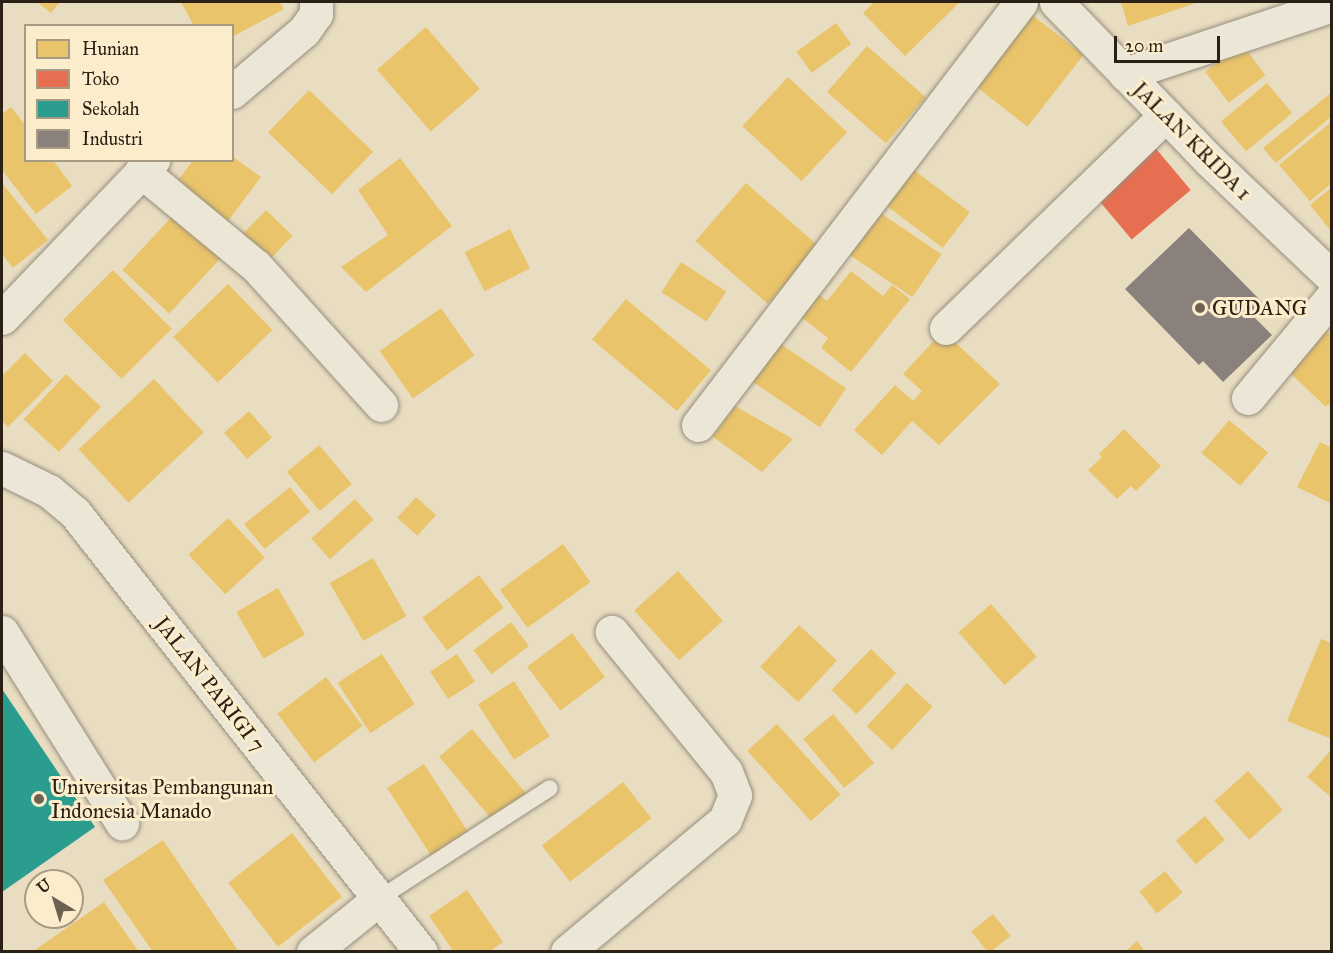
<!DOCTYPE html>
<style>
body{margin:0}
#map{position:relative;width:1333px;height:953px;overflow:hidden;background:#e9ddc1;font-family:"IM FELL Great Primer",serif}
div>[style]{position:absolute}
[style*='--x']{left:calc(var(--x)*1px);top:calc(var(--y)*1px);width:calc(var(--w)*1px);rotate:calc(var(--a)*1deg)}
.homes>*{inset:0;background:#e9c46a;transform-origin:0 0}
.shops>*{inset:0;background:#e76f51;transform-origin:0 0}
.schools>*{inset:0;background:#2a9d8f}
.industry>*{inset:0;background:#8a817c}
.roads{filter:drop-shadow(0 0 2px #968e7e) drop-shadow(0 0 2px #968e7e)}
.service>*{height:16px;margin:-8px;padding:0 8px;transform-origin:8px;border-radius:8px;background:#ece6d7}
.minor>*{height:33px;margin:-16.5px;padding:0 16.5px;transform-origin:16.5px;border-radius:16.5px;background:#ece6d7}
.tertiary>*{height:33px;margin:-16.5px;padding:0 16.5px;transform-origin:16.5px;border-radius:16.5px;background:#ece6d7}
.dots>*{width:16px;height:16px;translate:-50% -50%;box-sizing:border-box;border:3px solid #fbedcc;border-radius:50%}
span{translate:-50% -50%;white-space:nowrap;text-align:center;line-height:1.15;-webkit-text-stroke:6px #fbedcc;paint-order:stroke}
.street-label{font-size:21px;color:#2a2015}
.poi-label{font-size:21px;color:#2a2015}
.left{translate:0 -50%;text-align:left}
.frame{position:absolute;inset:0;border:3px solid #2a2015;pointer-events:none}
.legend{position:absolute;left:24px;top:24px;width:210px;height:138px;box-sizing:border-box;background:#fbedcc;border:2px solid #a79b83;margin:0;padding:8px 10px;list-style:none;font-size:18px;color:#2a2015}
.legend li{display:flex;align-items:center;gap:12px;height:30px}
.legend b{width:30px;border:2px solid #a79b83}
.north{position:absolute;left:24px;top:869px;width:60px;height:60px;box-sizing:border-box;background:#fbedcc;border:2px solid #a79b83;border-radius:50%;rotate:322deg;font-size:16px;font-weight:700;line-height:24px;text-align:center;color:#2a2015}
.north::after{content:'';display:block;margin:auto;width:21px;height:27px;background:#6d6251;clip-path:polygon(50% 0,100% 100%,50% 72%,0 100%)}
.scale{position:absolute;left:1114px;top:36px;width:106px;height:27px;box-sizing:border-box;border:3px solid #2a2015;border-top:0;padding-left:8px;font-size:18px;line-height:21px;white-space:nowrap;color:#2a2015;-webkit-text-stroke:4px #fbedcc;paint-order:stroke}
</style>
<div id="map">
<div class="homes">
<i style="clip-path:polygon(37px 2px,60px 2px,51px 13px)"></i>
<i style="clip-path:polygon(181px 2px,280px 2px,284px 9px,232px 37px,232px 26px,194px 26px)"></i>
<i style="clip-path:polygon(874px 2px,960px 2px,905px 56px,863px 13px)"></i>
<i style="clip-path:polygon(1121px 2px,1199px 2px,1128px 26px)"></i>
<i style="left:1022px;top:7px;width:78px;height:91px;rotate:38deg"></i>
<i style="left:836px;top:23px;width:26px;height:49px;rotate:54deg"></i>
<i style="left:426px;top:27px;width:82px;height:65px;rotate:49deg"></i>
<i style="left:1242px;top:44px;width:39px;height:46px;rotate:53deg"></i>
<i style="left:867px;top:46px;width:78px;height:61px;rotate:41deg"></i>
<i style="left:788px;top:77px;width:81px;height:67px;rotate:43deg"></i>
<i style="left:1267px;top:83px;width:39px;height:60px;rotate:50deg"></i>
<i style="left:309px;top:90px;width:89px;height:59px;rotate:44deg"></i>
<i style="clip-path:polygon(1332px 92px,1332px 116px,1276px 163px,1263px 148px)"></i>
<i style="clip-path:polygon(11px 107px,26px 126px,26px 160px,53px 160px,72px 186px,36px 214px,2px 170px,2px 114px)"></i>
<i style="clip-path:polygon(1332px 121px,1332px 183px,1310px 201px,1279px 165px)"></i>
<i style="clip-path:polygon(232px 156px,261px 177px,228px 221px,177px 182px,193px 160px,232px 160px)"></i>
<i style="clip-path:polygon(400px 158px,452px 226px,366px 292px,341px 267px,388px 235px,358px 190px)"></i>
<i style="left:910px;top:167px;width:75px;height:45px;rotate:37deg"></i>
<i style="clip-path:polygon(2px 183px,48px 240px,13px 268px,2px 254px)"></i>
<i style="left:746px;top:183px;width:96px;height:77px;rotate:41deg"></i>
<i style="clip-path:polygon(1332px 187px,1332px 229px,1330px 230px,1310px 205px)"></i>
<i style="left:181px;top:207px;width:64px;height:86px;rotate:43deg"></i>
<i style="left:266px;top:210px;width:37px;height:37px;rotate:44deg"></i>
<i style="left:876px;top:210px;width:79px;height:52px;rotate:34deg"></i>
<i style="left:510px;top:229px;width:44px;height:51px;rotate:63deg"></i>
<i style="left:681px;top:262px;width:54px;height:36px;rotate:33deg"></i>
<i style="left:113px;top:270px;width:83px;height:71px;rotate:45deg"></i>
<i style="clip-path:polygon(851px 271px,883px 296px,892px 285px,910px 299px,851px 372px,821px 348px,828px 338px,797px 314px,814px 291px,827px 301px)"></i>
<i style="left:228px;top:284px;width:64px;height:76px;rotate:46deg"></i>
<i style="left:626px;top:299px;width:111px;height:53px;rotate:40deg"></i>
<i style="left:441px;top:308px;width:58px;height:75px;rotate:55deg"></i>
<i style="clip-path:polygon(1324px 329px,1332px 336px,1332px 401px,1326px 407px,1286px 369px)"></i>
<i style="clip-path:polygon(943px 331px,1000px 384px,939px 445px,912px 421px,882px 455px,854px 430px,895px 385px,913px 401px,922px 391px,903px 374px)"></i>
<i style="left:779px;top:343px;width:81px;height:47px;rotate:34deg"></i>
<i style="clip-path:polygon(25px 353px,53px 381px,8px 427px,2px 421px,2px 376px)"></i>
<i style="left:66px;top:374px;width:48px;height:62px;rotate:43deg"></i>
<i style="left:154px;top:379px;width:73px;height:103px;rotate:47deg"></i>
<i style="clip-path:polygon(735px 406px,793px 439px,762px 472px,713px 437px)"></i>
<i style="left:249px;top:411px;width:35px;height:33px;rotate:49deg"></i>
<i style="left:1229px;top:420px;width:51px;height:43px;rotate:40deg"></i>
<i style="clip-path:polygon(1124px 429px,1161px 466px,1136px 491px,1131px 486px,1117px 499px,1088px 470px,1102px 457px,1099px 454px)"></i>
<i style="clip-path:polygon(1320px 442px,1332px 448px,1332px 504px,1297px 487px)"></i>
<i style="left:319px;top:445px;width:51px;height:42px;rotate:50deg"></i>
<i style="left:290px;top:487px;width:32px;height:59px;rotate:51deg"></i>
<i style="left:416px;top:497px;width:27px;height:28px;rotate:42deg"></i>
<i style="left:355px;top:499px;width:28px;height:59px;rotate:48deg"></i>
<i style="left:228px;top:518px;width:54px;height:54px;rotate:47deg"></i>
<i style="left:563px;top:544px;width:47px;height:78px;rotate:54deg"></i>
<i style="left:373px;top:558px;width:67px;height:50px;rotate:60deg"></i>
<i style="left:678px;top:571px;width:67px;height:59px;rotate:48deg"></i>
<i style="left:479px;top:575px;width:41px;height:71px;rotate:53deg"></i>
<i style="left:278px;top:588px;width:54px;height:48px;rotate:60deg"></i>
<i style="left:991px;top:604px;width:70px;height:43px;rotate:49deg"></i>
<i style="left:511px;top:622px;width:30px;height:47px;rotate:53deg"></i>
<i style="left:799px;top:625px;width:52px;height:57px;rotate:43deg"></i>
<i style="left:572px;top:633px;width:55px;height:56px;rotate:53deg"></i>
<i style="clip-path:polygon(1321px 639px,1332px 643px,1332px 739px,1287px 721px)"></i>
<i style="left:871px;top:649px;width:35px;height:57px;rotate:44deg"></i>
<i style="left:382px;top:654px;width:60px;height:53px;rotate:57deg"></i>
<i style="left:457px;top:654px;width:33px;height:32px;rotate:57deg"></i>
<i style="left:326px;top:677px;width:61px;height:61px;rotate:53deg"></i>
<i style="left:514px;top:681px;width:66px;height:43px;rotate:57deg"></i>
<i style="left:907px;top:683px;width:35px;height:59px;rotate:43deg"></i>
<i style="left:833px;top:714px;width:64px;height:39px;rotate:50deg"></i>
<i style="left:777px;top:724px;width:95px;height:40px;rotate:48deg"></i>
<i style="left:472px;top:729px;width:85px;height:43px;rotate:50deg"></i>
<i style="clip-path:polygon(1332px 749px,1332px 798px,1307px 777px)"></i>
<i style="left:424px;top:764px;width:85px;height:44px;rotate:57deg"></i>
<i style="left:1248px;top:771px;width:52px;height:45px;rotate:48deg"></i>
<i style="left:623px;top:782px;width:46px;height:103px;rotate:52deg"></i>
<i style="left:1205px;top:816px;width:31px;height:38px;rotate:50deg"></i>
<i style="left:292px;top:833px;width:81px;height:81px;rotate:52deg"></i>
<i style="clip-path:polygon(163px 840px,239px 952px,153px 952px,103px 880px)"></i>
<i style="left:1165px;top:871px;width:28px;height:33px;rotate:51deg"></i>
<i style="clip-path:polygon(467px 890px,503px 942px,489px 952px,454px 952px,429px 916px)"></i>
<i style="clip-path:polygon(104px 902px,139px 952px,32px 952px)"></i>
<i style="left:993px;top:914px;width:28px;height:28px;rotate:51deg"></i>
<i style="clip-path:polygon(1137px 941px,1145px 952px,1125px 952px)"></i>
</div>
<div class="shops">
<i style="left:1147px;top:138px;width:68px;height:77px;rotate:50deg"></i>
</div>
<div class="schools">
<i style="clip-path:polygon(2px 689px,95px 827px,2px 892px)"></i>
</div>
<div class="industry">
<i style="clip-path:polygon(1189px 228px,1262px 302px,1250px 313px,1272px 335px,1223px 382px,1203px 361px,1199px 365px,1125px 289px)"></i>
</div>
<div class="roads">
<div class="service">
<i style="--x:380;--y:898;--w:202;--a:-32.9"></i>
</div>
<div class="minor">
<i style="--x:1125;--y:74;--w:218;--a:-18.4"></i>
<i style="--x:232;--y:92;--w:94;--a:-40.3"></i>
<i style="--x:304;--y:31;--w:21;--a:-55"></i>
<i style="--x:316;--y:14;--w:12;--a:-90"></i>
<i style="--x:141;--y:171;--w:149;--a:39.6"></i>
<i style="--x:256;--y:266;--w:187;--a:48"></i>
<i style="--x:2;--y:318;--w:219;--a:-46.3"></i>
<i style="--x:946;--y:328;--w:306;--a:-44.1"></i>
<i style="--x:1248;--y:398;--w:131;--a:-50.3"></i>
<i style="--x:698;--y:425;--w:532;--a:-52.63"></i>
<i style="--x:2;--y:632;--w:226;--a:57.9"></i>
<i style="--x:313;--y:952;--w:86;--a:-38.9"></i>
<i style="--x:567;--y:952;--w:206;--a:-39.9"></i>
<i style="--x:725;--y:820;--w:27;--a:-68"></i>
<i style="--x:735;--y:795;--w:25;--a:-111"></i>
<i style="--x:726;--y:772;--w:181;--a:-129.2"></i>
</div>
<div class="tertiary">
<i style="--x:1056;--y:2;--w:221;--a:45.9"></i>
<i style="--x:1210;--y:161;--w:168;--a:43.6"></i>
<i style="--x:2;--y:468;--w:52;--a:26.1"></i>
<i style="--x:49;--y:491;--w:34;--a:40"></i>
<i style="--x:75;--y:513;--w:559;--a:51.76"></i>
</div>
</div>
<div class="dots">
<i style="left:1200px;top:308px;background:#6d6251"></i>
<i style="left:39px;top:799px;background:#6d6251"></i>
</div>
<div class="street-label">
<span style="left:1192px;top:141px;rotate:45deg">JALAN KRIDA 1</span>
<span style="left:210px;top:684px;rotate:52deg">JALAN PARIGI 7</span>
</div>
<div class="poi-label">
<span class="left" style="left:1212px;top:308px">GUDANG</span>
<span class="left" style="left:51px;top:799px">Universitas Pembangunan<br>Indonesia Manado</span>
</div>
<div class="frame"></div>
<ul class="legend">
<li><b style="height:16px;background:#e9c46a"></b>Hunian</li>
<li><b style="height:16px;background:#e76f51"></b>Toko</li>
<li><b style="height:16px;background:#2a9d8f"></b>Sekolah</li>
<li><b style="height:16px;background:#8a817c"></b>Industri</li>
</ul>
<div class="north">U</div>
<div class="scale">20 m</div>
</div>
